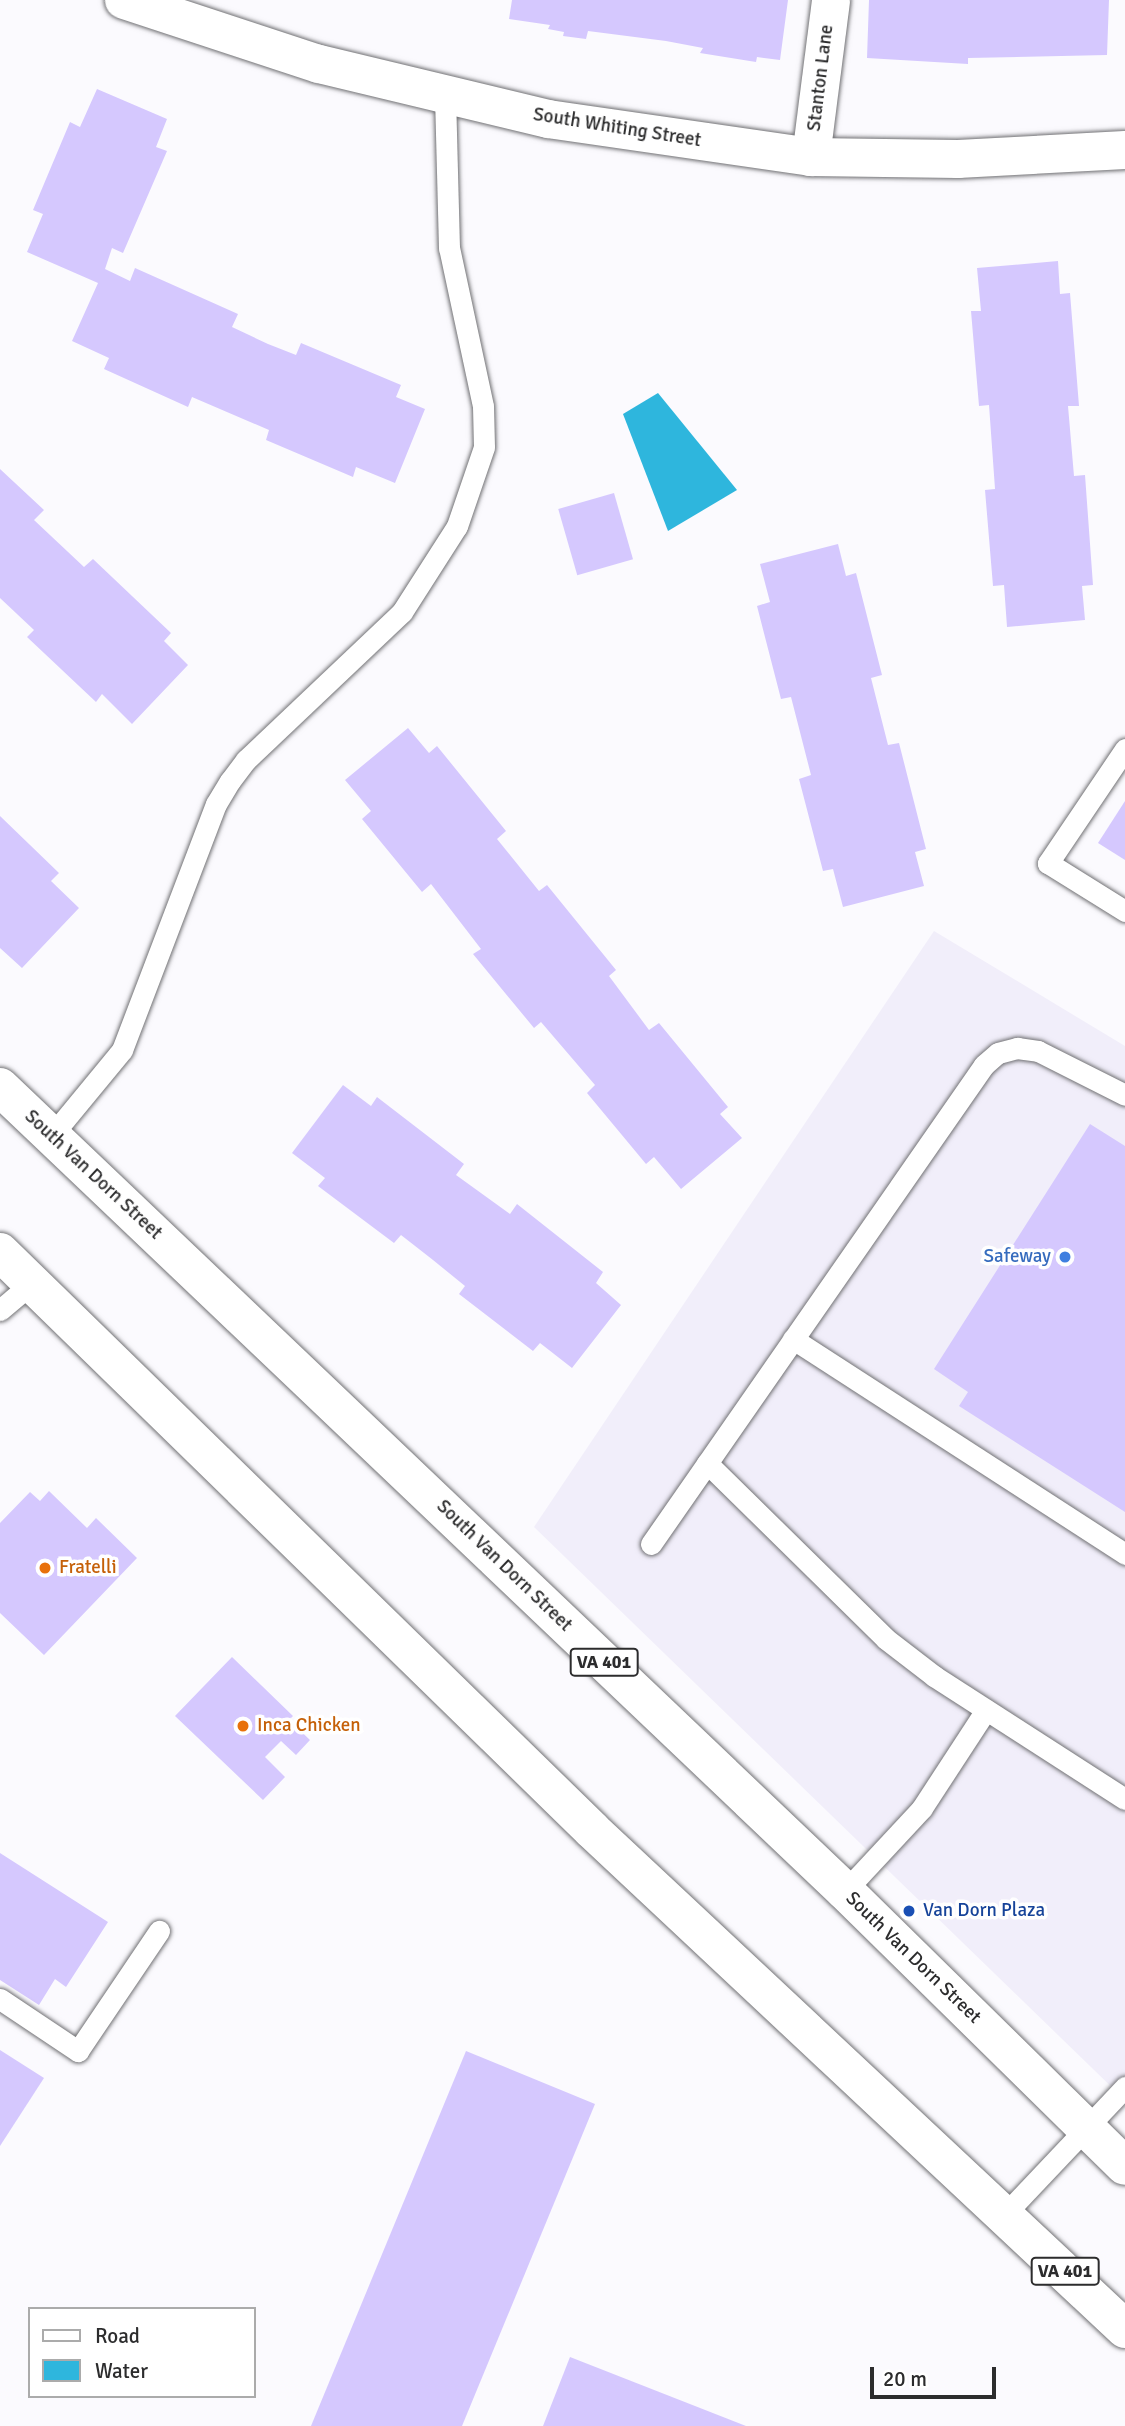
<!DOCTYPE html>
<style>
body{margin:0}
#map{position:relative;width:1125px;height:2426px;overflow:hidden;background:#fbfafe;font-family:Signika,sans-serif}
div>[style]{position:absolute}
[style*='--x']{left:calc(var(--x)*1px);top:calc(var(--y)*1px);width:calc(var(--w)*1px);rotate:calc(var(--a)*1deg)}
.built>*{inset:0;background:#f1eefa}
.water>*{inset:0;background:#2eb6dd}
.building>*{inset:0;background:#d5c8fe;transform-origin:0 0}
.roads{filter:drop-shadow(0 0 2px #717174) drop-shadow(0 0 2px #717174)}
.lane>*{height:21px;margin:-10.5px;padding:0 10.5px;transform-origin:10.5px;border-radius:10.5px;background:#fff}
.street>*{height:38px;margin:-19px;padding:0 19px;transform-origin:19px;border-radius:19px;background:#fff}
.secondary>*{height:38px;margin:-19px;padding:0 19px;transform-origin:19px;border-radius:19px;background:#fff}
.primary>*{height:38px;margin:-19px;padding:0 19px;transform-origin:19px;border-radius:19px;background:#fff}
.dots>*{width:19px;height:19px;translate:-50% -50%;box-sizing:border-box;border:4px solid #fff;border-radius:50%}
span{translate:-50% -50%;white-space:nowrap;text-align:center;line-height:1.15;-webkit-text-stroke:7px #fff;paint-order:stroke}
.shield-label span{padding:2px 5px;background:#fff;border:2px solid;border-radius:5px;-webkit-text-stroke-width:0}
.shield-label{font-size:18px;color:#2c2c2d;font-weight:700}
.street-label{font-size:19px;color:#2c2c2d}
.shop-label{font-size:19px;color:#366cbe}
.right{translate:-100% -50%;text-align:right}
.food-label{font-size:19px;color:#c56008}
.left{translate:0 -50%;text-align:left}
.transit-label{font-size:19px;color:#164399}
.legend{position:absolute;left:28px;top:2307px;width:228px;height:91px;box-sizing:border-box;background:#fff;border:2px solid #ababab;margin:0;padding:9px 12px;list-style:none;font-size:21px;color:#2c2c2d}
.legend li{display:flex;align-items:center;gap:14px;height:35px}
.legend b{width:35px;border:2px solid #ababab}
.scale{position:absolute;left:870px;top:2367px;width:126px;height:32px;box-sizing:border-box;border:4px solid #2c2c2d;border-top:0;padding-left:9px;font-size:21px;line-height:24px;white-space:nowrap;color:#2c2c2d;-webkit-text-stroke:5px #fff;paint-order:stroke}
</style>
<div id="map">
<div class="built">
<i style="clip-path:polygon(934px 931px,1125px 1046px,1125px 2100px,534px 1527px)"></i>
</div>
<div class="water">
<i style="clip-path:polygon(658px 393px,737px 490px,668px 531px,623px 414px)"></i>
</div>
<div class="building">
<i style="clip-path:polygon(512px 0,788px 0,780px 60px,757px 57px,756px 62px,700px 53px,703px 48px,666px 41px,588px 31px,586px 39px,563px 36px,564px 32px,548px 29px,550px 25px,509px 19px)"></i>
<i style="clip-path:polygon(869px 0,1109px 0,1107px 55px,968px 58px,968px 64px,867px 58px)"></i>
<i style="clip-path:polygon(97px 89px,167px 119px,156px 147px,167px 151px,123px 253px,112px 248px,105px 269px,130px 281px,135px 268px,238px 314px,232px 327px,268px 344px,296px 355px,301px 343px,401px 385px,396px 397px,425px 409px,395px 483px,356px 467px,353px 477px,266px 440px,269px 430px,192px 397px,188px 407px,104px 369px,109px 358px,72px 341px,98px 283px,27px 252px,43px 214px,33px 210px,70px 122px,80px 127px)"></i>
<i style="clip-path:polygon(1058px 261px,1060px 294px,1070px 293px,1079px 406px,1068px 406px,1074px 476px,1085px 475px,1093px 585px,1082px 586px,1085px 620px,1007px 627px,1004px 585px,993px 586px,985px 490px,995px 489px,989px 405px,979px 406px,971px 311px,981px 311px,977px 268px)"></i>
<i style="clip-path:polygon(0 469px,44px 510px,34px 520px,84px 567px,93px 559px,171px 633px,164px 641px,188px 665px,132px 724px,102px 694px,96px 702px,27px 637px,34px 630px,0 598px)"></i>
<i style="left:614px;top:493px;width:69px;height:58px;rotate:74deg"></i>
<i style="clip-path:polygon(838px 544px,846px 576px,856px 573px,882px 675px,871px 678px,888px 745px,899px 743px,926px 849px,915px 852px,924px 886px,843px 907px,833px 869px,823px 871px,799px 779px,811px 775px,791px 697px,781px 699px,757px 606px,770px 602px,760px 564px)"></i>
<i style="clip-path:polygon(408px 728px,429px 753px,437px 746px,506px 831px,497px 839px,539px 891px,547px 885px,616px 970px,609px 976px,649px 1030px,659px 1023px,728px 1107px,720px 1114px,742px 1138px,681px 1189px,654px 1157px,646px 1164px,587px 1093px,595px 1085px,541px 1022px,534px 1028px,473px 954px,481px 949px,431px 884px,422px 892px,362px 819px,371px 811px,345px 780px)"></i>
<i style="clip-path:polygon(1125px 801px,1125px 860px,1098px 843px)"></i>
<i style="clip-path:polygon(0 816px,59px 873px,51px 881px,79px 908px,22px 968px,0 948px)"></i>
<i style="clip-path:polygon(343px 1085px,371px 1106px,377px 1097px,464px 1164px,456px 1175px,510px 1214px,517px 1204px,603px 1272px,596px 1283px,621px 1305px,572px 1368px,540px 1343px,533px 1351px,459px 1294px,465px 1286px,433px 1260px,401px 1235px,394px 1243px,318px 1186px,325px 1178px,292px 1153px)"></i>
<i style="clip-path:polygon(1090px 1124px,1125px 1146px,1125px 1512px,959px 1406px,968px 1392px,934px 1369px)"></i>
<i style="clip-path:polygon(49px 1491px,87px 1528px,96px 1518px,137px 1558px,44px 1655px,0 1613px,0 1523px,30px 1492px,40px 1501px)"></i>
<i style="clip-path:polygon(232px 1657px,293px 1716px,289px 1720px,310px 1740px,296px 1755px,281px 1741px,265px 1757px,285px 1777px,263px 1800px,175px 1716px)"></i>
<i style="clip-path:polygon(0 1853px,108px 1922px,66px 1987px,55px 1979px,39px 2005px,0 1980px)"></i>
<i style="clip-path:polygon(0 2050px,44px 2078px,0 2146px)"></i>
<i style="clip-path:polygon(466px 2051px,595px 2104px,462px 2426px,311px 2426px)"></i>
<i style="clip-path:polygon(570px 2357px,746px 2426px,543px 2426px)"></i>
</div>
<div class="roads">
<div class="lane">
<i style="--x:1125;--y:749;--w:138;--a:124"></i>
<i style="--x:1048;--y:863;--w:91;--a:31.9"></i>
<i style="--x:52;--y:1135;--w:110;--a:-50.5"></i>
<i style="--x:122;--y:1050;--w:263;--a:-69.1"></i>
<i style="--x:216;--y:804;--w:27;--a:-59"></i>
<i style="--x:230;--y:781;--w:26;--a:-53"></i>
<i style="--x:246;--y:760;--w:215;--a:-43.5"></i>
<i style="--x:402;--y:612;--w:102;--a:-57.4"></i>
<i style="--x:457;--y:526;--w:83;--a:-71.1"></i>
<i style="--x:484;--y:447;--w:41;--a:-91.4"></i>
<i style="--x:483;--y:406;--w:162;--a:-102.1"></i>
<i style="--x:449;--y:248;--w:152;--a:-91.5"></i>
<i style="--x:0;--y:1310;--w:42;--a:-40.2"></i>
<i style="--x:793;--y:1339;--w:396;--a:32.9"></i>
<i style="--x:707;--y:1463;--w:251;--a:44.5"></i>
<i style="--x:886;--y:1639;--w:61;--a:37.6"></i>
<i style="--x:934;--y:1676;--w:227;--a:32.8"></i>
<i style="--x:651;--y:1544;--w:583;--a:-55.19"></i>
<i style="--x:984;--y:1065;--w:18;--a:-41"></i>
<i style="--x:998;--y:1053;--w:20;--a:-15"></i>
<i style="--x:1017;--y:1048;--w:21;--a:8"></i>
<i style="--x:1038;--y:1051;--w:97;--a:26.8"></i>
<i style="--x:845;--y:1891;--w:113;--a:-47.1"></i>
<i style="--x:922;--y:1808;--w:117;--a:-56.9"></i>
<i style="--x:0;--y:1999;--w:94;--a:33.7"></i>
<i style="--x:78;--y:2051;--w:145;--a:-56"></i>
<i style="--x:1005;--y:2214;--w:175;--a:-46.6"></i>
</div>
<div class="street">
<i style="--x:811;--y:157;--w:158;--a:-82.7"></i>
</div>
<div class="secondary">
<i style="--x:124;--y:0;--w:205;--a:18.2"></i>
<i style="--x:319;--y:64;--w:236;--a:13.5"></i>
<i style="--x:548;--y:119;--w:266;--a:8.2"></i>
<i style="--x:811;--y:157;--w:147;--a:0.8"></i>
<i style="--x:958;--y:159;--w:167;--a:-3.1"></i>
</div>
<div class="primary">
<i style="--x:0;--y:1087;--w:1166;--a:43.58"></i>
<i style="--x:845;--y:1891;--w:392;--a:44.5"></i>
<i style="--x:0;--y:1252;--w:827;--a:44.31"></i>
<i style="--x:592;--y:1830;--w:730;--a:43.11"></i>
</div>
</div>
<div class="dots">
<i style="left:1065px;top:1257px;background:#3f7fe0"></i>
<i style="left:45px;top:1568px;background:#e8710a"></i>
<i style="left:243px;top:1726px;background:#e8710a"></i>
<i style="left:909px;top:1911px;background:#1a4fb4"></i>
</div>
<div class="shield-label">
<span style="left:604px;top:1662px">VA 401</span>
<span style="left:1065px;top:2271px">VA 401</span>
</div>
<div class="street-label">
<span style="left:821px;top:78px;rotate:-83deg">Stanton Lane</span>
<span style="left:617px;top:128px;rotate:9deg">South Whiting Street</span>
<span style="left:93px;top:1175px;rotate:43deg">South Van Dorn Street</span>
<span style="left:504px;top:1566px;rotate:44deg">South Van Dorn Street</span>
<span style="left:913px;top:1958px;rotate:44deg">South Van Dorn Street</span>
</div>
<div class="shop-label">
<span class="right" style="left:1051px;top:1257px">Safeway</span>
</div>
<div class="food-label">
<span class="left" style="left:59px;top:1568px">Fratelli</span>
<span class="left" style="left:257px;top:1726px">Inca Chicken</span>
</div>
<div class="transit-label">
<span class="left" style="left:923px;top:1911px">Van Dorn Plaza</span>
</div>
<ul class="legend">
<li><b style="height:9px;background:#fff"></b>Road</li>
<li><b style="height:19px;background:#2eb6dd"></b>Water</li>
</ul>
<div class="scale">20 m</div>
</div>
